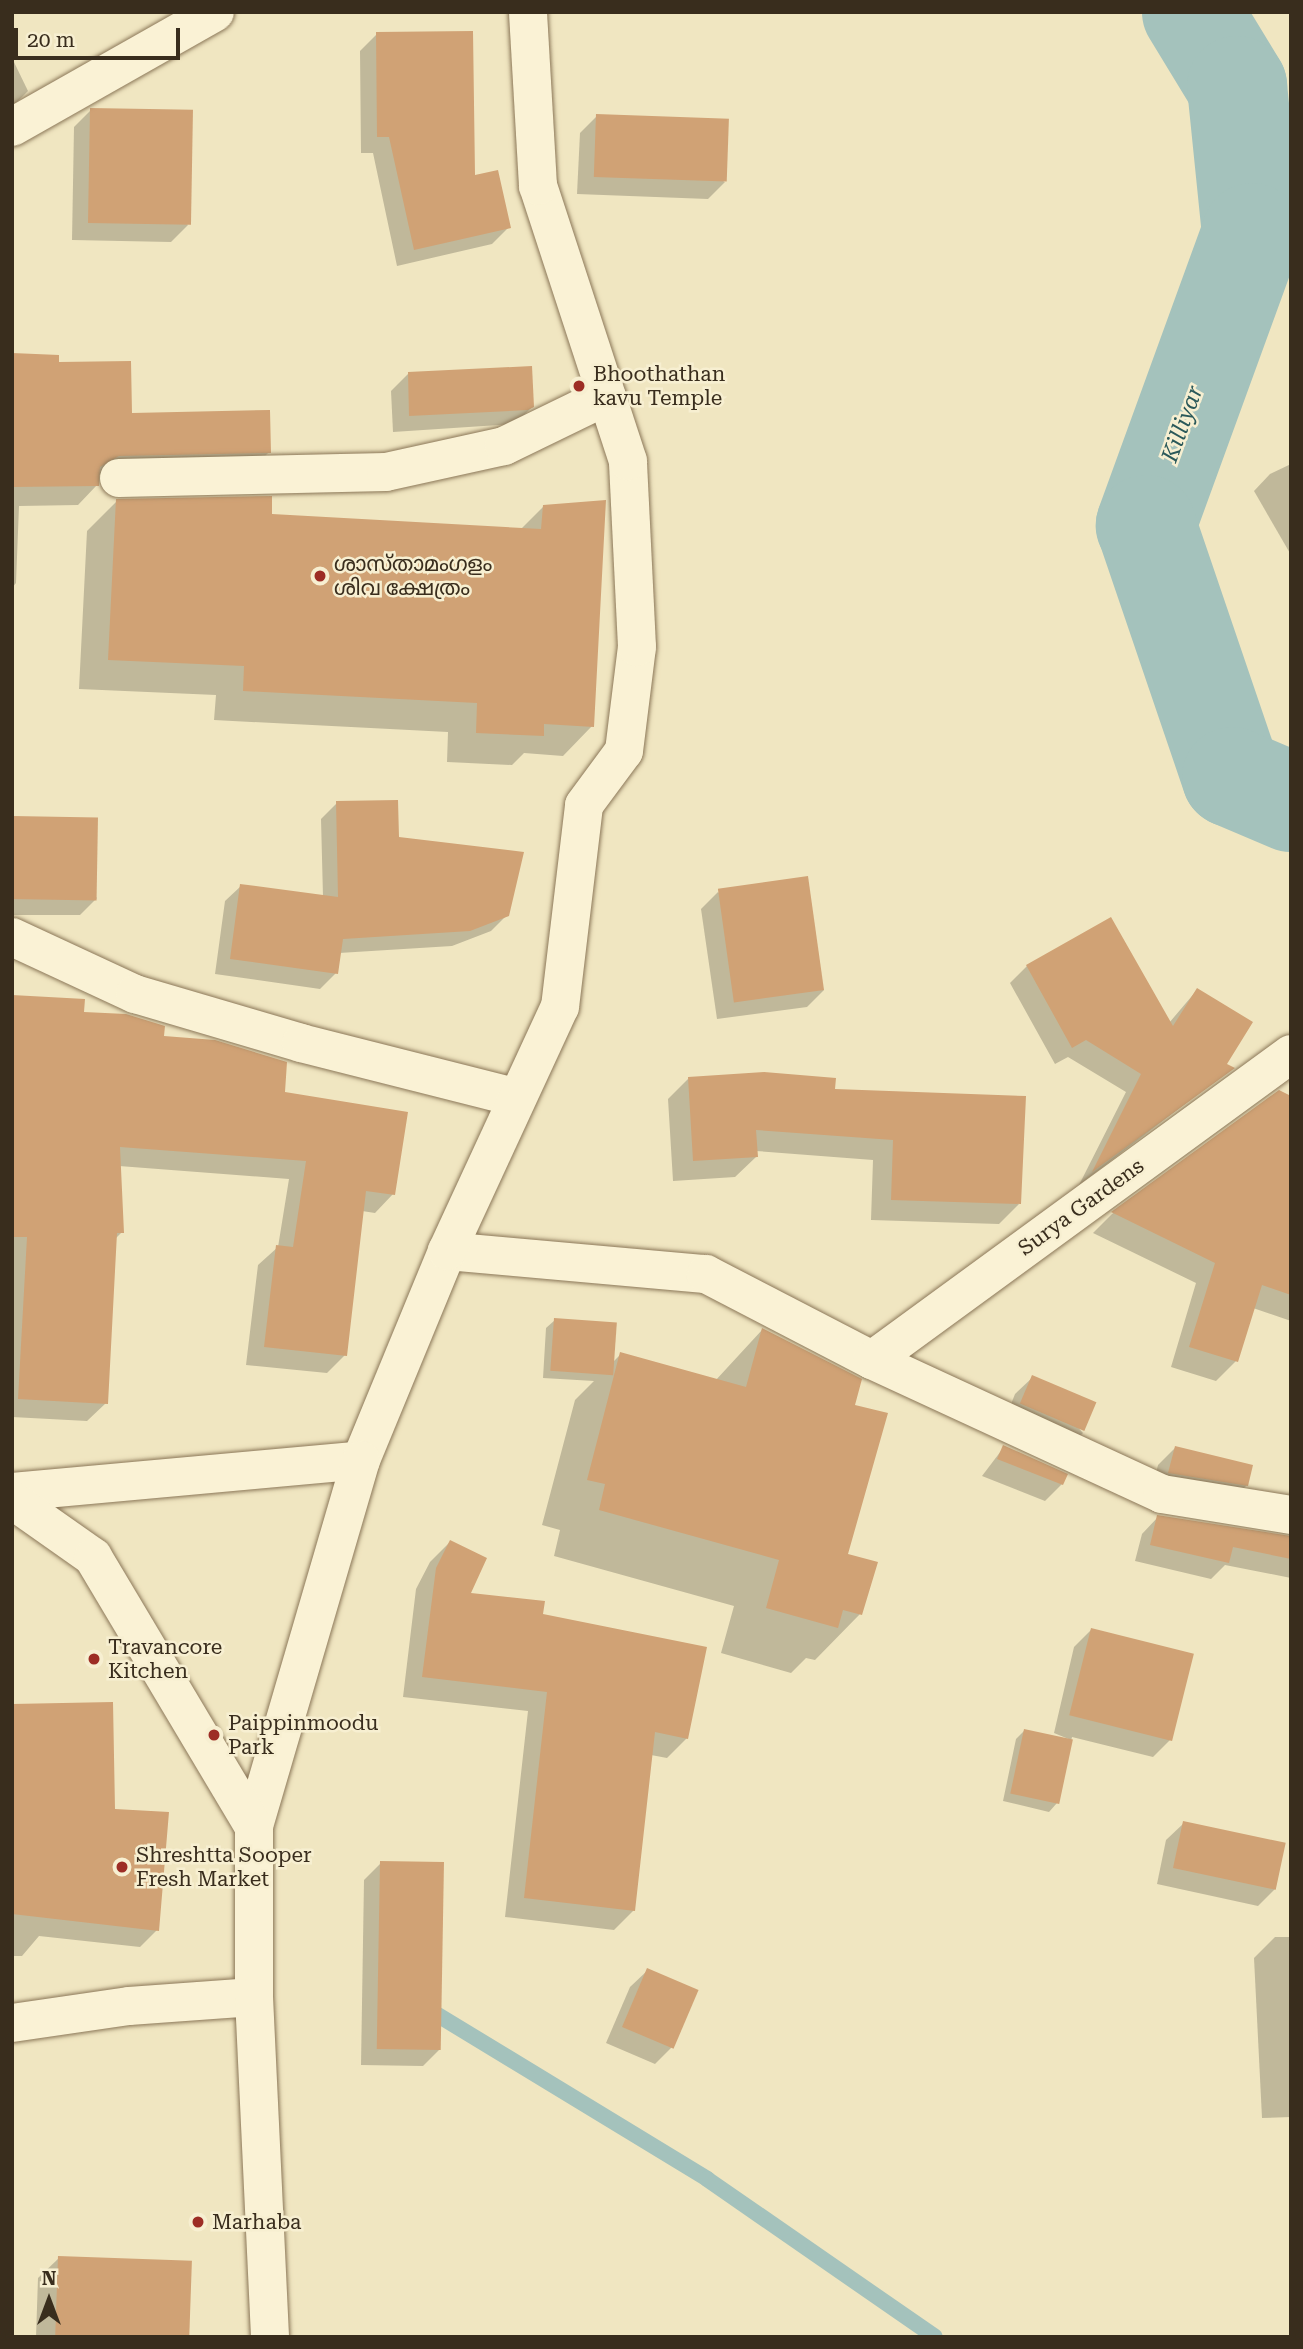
<!DOCTYPE html>
<meta charset="utf-8">
<style>
body{margin:0}
#map{position:relative;width:1303px;height:2349px;overflow:hidden;background:#f0e6c1;font-family:"Roboto Serif","Noto Sans Malayalam",serif}
div>[style]{position:absolute}
[style*='--x']{left:calc(var(--x)*1px);top:calc(var(--y)*1px);width:calc(var(--w)*1px);rotate:calc(var(--a)*1deg)}
.shadow>*{inset:0;background:#0003}
.stream>*{height:16px;margin:-8px;padding:0 8px;transform-origin:8px;border-radius:8px;background:#a4c2bc}
.river>*{height:100px;margin:-50px;padding:0 50px;transform-origin:50px;border-radius:50px;background:#a4c2bc}
.building>*{inset:0;background:#d0a275;transform-origin:0 0}
.roads{filter:drop-shadow(0 0 2px #8b7758) drop-shadow(0 0 2px #8b7758)}
.street>*{height:38px;margin:-19px;padding:0 19px;transform-origin:19px;border-radius:19px;background:#faf2d5}
.secondary>*{height:38px;margin:-19px;padding:0 19px;transform-origin:19px;border-radius:19px;background:#faf2d5}
.dots>*{width:19px;height:19px;translate:-50% -50%;box-sizing:border-box;border:4px solid #f7efd1;border-radius:50%}
span{translate:-50% -50%;white-space:nowrap;text-align:center;line-height:1.15;-webkit-text-stroke:5px #f7efd1;paint-order:stroke}
.poi-label{font-size:21px;color:#392d1d}
.left{translate:0 -50%;text-align:left}
.street-label{font-size:21px;color:#392d1d}
.water-label{font-size:23px;color:#2b595a;font-style:italic}
.frame{position:absolute;inset:0;border:14px solid #392d1d;pointer-events:none}
.north{position:absolute;left:14px;top:2265px;width:70px;height:70px;-webkit-text-stroke:5px #f7efd1;paint-order:stroke;rotate:0deg;font-size:19px;font-weight:700;line-height:28px;text-align:center;color:#392d1d}
.north::after{content:'';display:block;margin:auto;width:24px;height:32px;background:#392d1d;clip-path:polygon(50% 0,100% 100%,50% 72%,0 100%)}
.scale{position:absolute;left:14px;top:28px;width:166px;height:32px;box-sizing:border-box;border:4px solid #392d1d;border-top:0;padding-left:9px;font-size:21px;line-height:24px;white-space:nowrap;color:#392d1d;-webkit-text-stroke:5px #f7efd1;paint-order:stroke}
</style>
<div id="map">
<div class="shadow">
<i style="clip-path:polygon(377px 34px,509px 227px,492px 244px,397px 266px,373px 153px,361px 153px,360px 51px)"></i>
<i style="clip-path:polygon(12px 58px,28px 91px,12px 107px)"></i>
<i style="clip-path:polygon(91px 110px,188px 225px,171px 242px,72px 240px,74px 127px)"></i>
<i style="clip-path:polygon(597px 116px,725px 182px,708px 199px,577px 194px,580px 133px)"></i>
<i style="clip-path:polygon(12px 355px,57px 364px,130px 415px,269px 452px,250px 471px,98px 475px,97px 485px,78px 505px,19px 506px,16px 583px,12px 588px)"></i>
<i style="clip-path:polygon(408px 374px,532px 407px,515px 424px,393px 432px,391px 391px)"></i>
<i style="clip-path:polygon(1291px 464px,1291px 555px,1254px 491px,1270px 474px)"></i>
<i style="clip-path:polygon(117px 501px,270px 516px,521px 529px,543px 507px,592px 726px,563px 756px,524px 753px,512px 765px,447px 762px,448px 732px,214px 720px,216px 695px,79px 689px,87px 531px)"></i>
<i style="clip-path:polygon(337px 803px,507px 915px,491px 931px,452px 946px,339px 953px,336px 973px,320px 989px,215px 974px,225px 901px,241px 886px,323px 897px,321px 819px)"></i>
<i style="clip-path:polygon(12px 818px,97px 898px,80px 915px,12px 915px)"></i>
<i style="clip-path:polygon(718px 892px,824px 990px,807px 1007px,717px 1019px,701px 909px)"></i>
<i style="clip-path:polygon(1027px 966px,1169px 1023px,1197px 990px,1225px 1065px,1232px 1068px,1079px 1185px,1126px 1092px,1068px 1057px,1055px 1064px,1010px 983px)"></i>
<i style="clip-path:polygon(12px 997px,163px 1038px,283px 1093px,393px 1194px,375px 1213px,362px 1211px,345px 1355px,327px 1373px,246px 1365px,258px 1265px,278px 1247px,289px 1179px,119px 1166px,122px 1232px,115px 1239px,106px 1403px,87px 1421px,12px 1417px)"></i>
<i style="clip-path:polygon(689px 1078px,834px 1091px,1019px 1204px,999px 1224px,871px 1220px,873px 1160px,756px 1151px,756px 1157px,735px 1177px,673px 1181px,668px 1099px)"></i>
<i style="clip-path:polygon(1279px 1092px,1291px 1098px,1291px 1321px,1253px 1308px,1236px 1361px,1216px 1381px,1171px 1367px,1196px 1283px,1093px 1233px,1112px 1214px)"></i>
<i style="clip-path:polygon(555px 1320px,613px 1362px,621px 1354px,715px 1381px,762px 1330px,853px 1406px,846px 1556px,860px 1614px,815px 1660px,806px 1658px,791px 1673px,721px 1653px,734px 1606px,554px 1556px,560px 1530px,542px 1525px,575px 1400px,594px 1381px,543px 1378px,546px 1328px)"></i>
<i style="clip-path:polygon(1033px 1377px,1083px 1433px,1066px 1450px,1004px 1422px,1015px 1394px)"></i>
<i style="clip-path:polygon(1004px 1447px,1062px 1484px,1045px 1501px,982px 1476px)"></i>
<i style="clip-path:polygon(1175px 1448px,1247px 1485px,1230px 1502px,1152px 1489px,1158px 1465px)"></i>
<i style="clip-path:polygon(1158px 1517px,1291px 1537px,1291px 1578px,1225px 1565px,1211px 1579px,1135px 1561px,1142px 1534px)"></i>
<i style="clip-path:polygon(450px 1542px,468px 1594px,541px 1616px,687px 1738px,667px 1758px,651px 1755px,634px 1910px,614px 1930px,505px 1917px,528px 1711px,403px 1697px,416px 1589px,430px 1562px)"></i>
<i style="clip-path:polygon(1091px 1630px,1170px 1740px,1153px 1757px,1072px 1737px,1057px 1803px,1049px 1812px,1003px 1801px,1016px 1739px,1024px 1731px,1071px 1740px,1054px 1733px,1074px 1647px)"></i>
<i style="clip-path:polygon(12px 1706px,114px 1810px,157px 1930px,140px 1947px,39px 1936px,22px 1956px,12px 1956px)"></i>
<i style="clip-path:polygon(1184px 1823px,1275px 1889px,1258px 1906px,1157px 1884px,1166px 1840px)"></i>
<i style="clip-path:polygon(381px 1863px,440px 2049px,423px 2066px,361px 2065px,364px 1880px)"></i>
<i style="clip-path:polygon(1275px 1937px,1291px 1937px,1291px 2117px,1262px 2118px,1254px 1958px)"></i>
<i style="clip-path:polygon(648px 1970px,672px 2047px,655px 2064px,606px 2043px,630px 1987px)"></i>
<i style="clip-path:polygon(59px 2258px,185px 2337px,36px 2337px,38px 2278px)"></i>
</div>
<div class="stream">
<i style="--x:423;--y:2006;--w:333;--a:31.3"></i>
<i style="--x:707;--y:2179;--w:277;--a:34.7"></i>
</div>
<div class="river">
<i style="--x:1192;--y:12;--w:87;--a:58.7"></i>
<i style="--x:1237;--y:86;--w:148;--a:84.2"></i>
<i style="--x:1252;--y:233;--w:311;--a:110"></i>
<i style="--x:1146;--y:525;--w:266;--a:71.2"></i>
<i style="--x:1232;--y:777;--w:64;--a:23"></i>
</div>
<div class="building">
<i style="clip-path:polygon(473px 31px,475px 175px,498px 170px,511px 228px,414px 250px,389px 137px,377px 137px,376px 32px)"></i>
<i style="left:90px;top:108px;width:103px;height:115px;rotate:1deg"></i>
<i style="left:596px;top:114px;width:133px;height:63px;rotate:2deg"></i>
<i style="clip-path:polygon(12px 353px,59px 355px,59px 362px,131px 361px,132px 413px,270px 410px,271px 453px,119px 456px,100px 467px,99px 486px,12px 487px)"></i>
<i style="clip-path:polygon(532px 366px,534px 407px,528px 410px,409px 416px,408px 372px)"></i>
<i style="clip-path:polygon(272px 496px,272px 514px,541px 529px,543px 505px,606px 500px,594px 727px,544px 724px,544px 736px,476px 733px,477px 703px,243px 691px,244px 666px,108px 660px,116px 499px)"></i>
<i style="clip-path:polygon(398px 800px,399px 837px,524px 852px,509px 916px,470px 931px,343px 939px,338px 974px,230px 959px,240px 884px,338px 897px,336px 801px)"></i>
<i style="left:12px;top:816px;width:86px;height:83px;rotate:1deg"></i>
<i style="left:808px;top:876px;width:115px;height:91px;rotate:82deg"></i>
<i style="clip-path:polygon(1111px 917px,1173px 1026px,1197px 988px,1253px 1022px,1227px 1064px,1235px 1068px,1092px 1172px,1141px 1074px,1086px 1040px,1072px 1048px,1026px 965px)"></i>
<i style="clip-path:polygon(12px 995px,85px 999px,84px 1012px,126px 1014px,165px 1026px,164px 1036px,215px 1040px,287px 1062px,285px 1092px,408px 1112px,395px 1195px,366px 1191px,347px 1356px,264px 1347px,276px 1245px,293px 1247px,306px 1161px,120px 1147px,124px 1233px,117px 1233px,108px 1404px,18px 1399px,27px 1237px,12px 1237px)"></i>
<i style="clip-path:polygon(764px 1072px,836px 1078px,835px 1089px,1026px 1096px,1021px 1204px,891px 1200px,893px 1140px,756px 1130px,758px 1157px,693px 1161px,688px 1077px)"></i>
<i style="clip-path:polygon(1279px 1090px,1291px 1096px,1291px 1295px,1262px 1285px,1238px 1362px,1189px 1347px,1215px 1263px,1111px 1212px)"></i>
<i style="left:554px;top:1318px;width:63px;height:53px;rotate:4deg"></i>
<i style="clip-path:polygon(762px 1328px,862px 1379px,855px 1405px,888px 1413px,848px 1554px,878px 1562px,862px 1615px,843px 1610px,838px 1628px,766px 1608px,779px 1560px,599px 1510px,605px 1484px,587px 1480px,620px 1352px,746px 1387px)"></i>
<i style="left:1032px;top:1375px;width:70px;height:31px;rotate:23deg"></i>
<i style="clip-path:polygon(1003px 1445px,1068px 1474px,1063px 1485px,997px 1459px)"></i>
<i style="clip-path:polygon(1175px 1446px,1253px 1465px,1248px 1486px,1168px 1473px)"></i>
<i style="clip-path:polygon(1157px 1515px,1291px 1536px,1291px 1559px,1233px 1547px,1229px 1563px,1150px 1545px)"></i>
<i style="clip-path:polygon(450px 1540px,487px 1558px,471px 1593px,545px 1601px,543px 1614px,707px 1647px,688px 1739px,655px 1732px,635px 1911px,524px 1898px,547px 1692px,422px 1677px,436px 1568px)"></i>
<i style="left:1091px;top:1628px;width:106px;height:90px;rotate:14deg"></i>
<i style="clip-path:polygon(113px 1702px,115px 1809px,169px 1812px,159px 1931px,12px 1914px,12px 1704px)"></i>
<i style="left:1024px;top:1729px;width:50px;height:66px;rotate:12deg"></i>
<i style="left:1183px;top:1821px;width:105px;height:48px;rotate:12deg"></i>
<i style="left:380px;top:1861px;width:64px;height:188px;rotate:1deg"></i>
<i style="left:647px;top:1968px;width:56px;height:64px;rotate:23deg"></i>
<i style="left:58px;top:2256px;width:134px;height:81px;rotate:2deg"></i>
</div>
<div class="roads">
<div class="street">
<i style="--x:12;--y:127;--w:233;--a:-29.5"></i>
<i style="--x:119;--y:478;--w:267;--a:-1.3"></i>
<i style="--x:386;--y:472;--w:121;--a:-12.4"></i>
<i style="--x:504;--y:446;--w:114;--a:-25.9"></i>
<i style="--x:12;--y:937;--w:136;--a:24.9"></i>
<i style="--x:135;--y:994;--w:173;--a:16.4"></i>
<i style="--x:301;--y:1043;--w:221;--a:14.2"></i>
<i style="--x:447;--y:1251;--w:260;--a:5.1"></i>
<i style="--x:706;--y:1274;--w:187;--a:27.4"></i>
<i style="--x:872;--y:1360;--w:519;--a:-36.14"></i>
<i style="--x:872;--y:1360;--w:319;--a:24.8"></i>
<i style="--x:1162;--y:1494;--w:131;--a:9.2"></i>
<i style="--x:361;--y:1460;--w:226;--a:-67.6"></i>
<i style="--x:447;--y:1251;--w:269;--a:-65.2"></i>
<i style="--x:560;--y:1007;--w:203;--a:-83.2"></i>
<i style="--x:584;--y:805;--w:67;--a:-53.5"></i>
<i style="--x:624;--y:751;--w:105;--a:-82.9"></i>
<i style="--x:637;--y:647;--w:186;--a:-92.8"></i>
<i style="--x:628;--y:461;--w:289;--a:-108.1"></i>
<i style="--x:538;--y:186;--w:174;--a:-93.3"></i>
<i style="--x:12;--y:1492;--w:350;--a:-5.2"></i>
<i style="--x:361;--y:1460;--w:382;--a:106.3"></i>
<i style="--x:12;--y:2023;--w:118;--a:-8.3"></i>
<i style="--x:129;--y:2006;--w:125;--a:-4.1"></i>
</div>
<div class="secondary">
<i style="--x:12;--y:1500;--w:99;--a:35.1"></i>
<i style="--x:93;--y:1557;--w:314;--a:59.2"></i>
<i style="--x:254;--y:1827;--w:170;--a:90"></i>
<i style="--x:254;--y:1997;--w:340;--a:87.3"></i>
</div>
</div>
<div class="dots">
<i style="left:579px;top:386px;background:#9d2d25"></i>
<i style="left:320px;top:576px;background:#9d2d25"></i>
<i style="left:94px;top:1659px;background:#9d2d25"></i>
<i style="left:214px;top:1735px;background:#9d2d25"></i>
<i style="left:122px;top:1867px;background:#9d2d25"></i>
<i style="left:198px;top:2222px;background:#9d2d25"></i>
</div>
<div class="poi-label">
<span class="left" style="left:593px;top:386px">Bhoothathan<br>kavu Temple</span>
<span class="left" style="left:334px;top:576px">ശാസ്താമംഗളം<br>ശിവ ക്ഷേത്രം</span>
<span class="left" style="left:108px;top:1659px">Travancore<br>Kitchen</span>
<span class="left" style="left:228px;top:1735px">Paippinmoodu<br>Park</span>
<span class="left" style="left:136px;top:1867px">Shreshtta Sooper<br>Fresh Market</span>
<span class="left" style="left:212px;top:2222px">Marhaba</span>
</div>
<div class="street-label">
<span style="left:1081px;top:1207px;rotate:-36deg">Surya Gardens</span>
</div>
<div class="water-label">
<span style="left:1183px;top:424px;rotate:-70deg">Killiyar</span>
</div>
<div class="frame"></div>
<div class="north">N</div>
<div class="scale">20 m</div>
</div>
